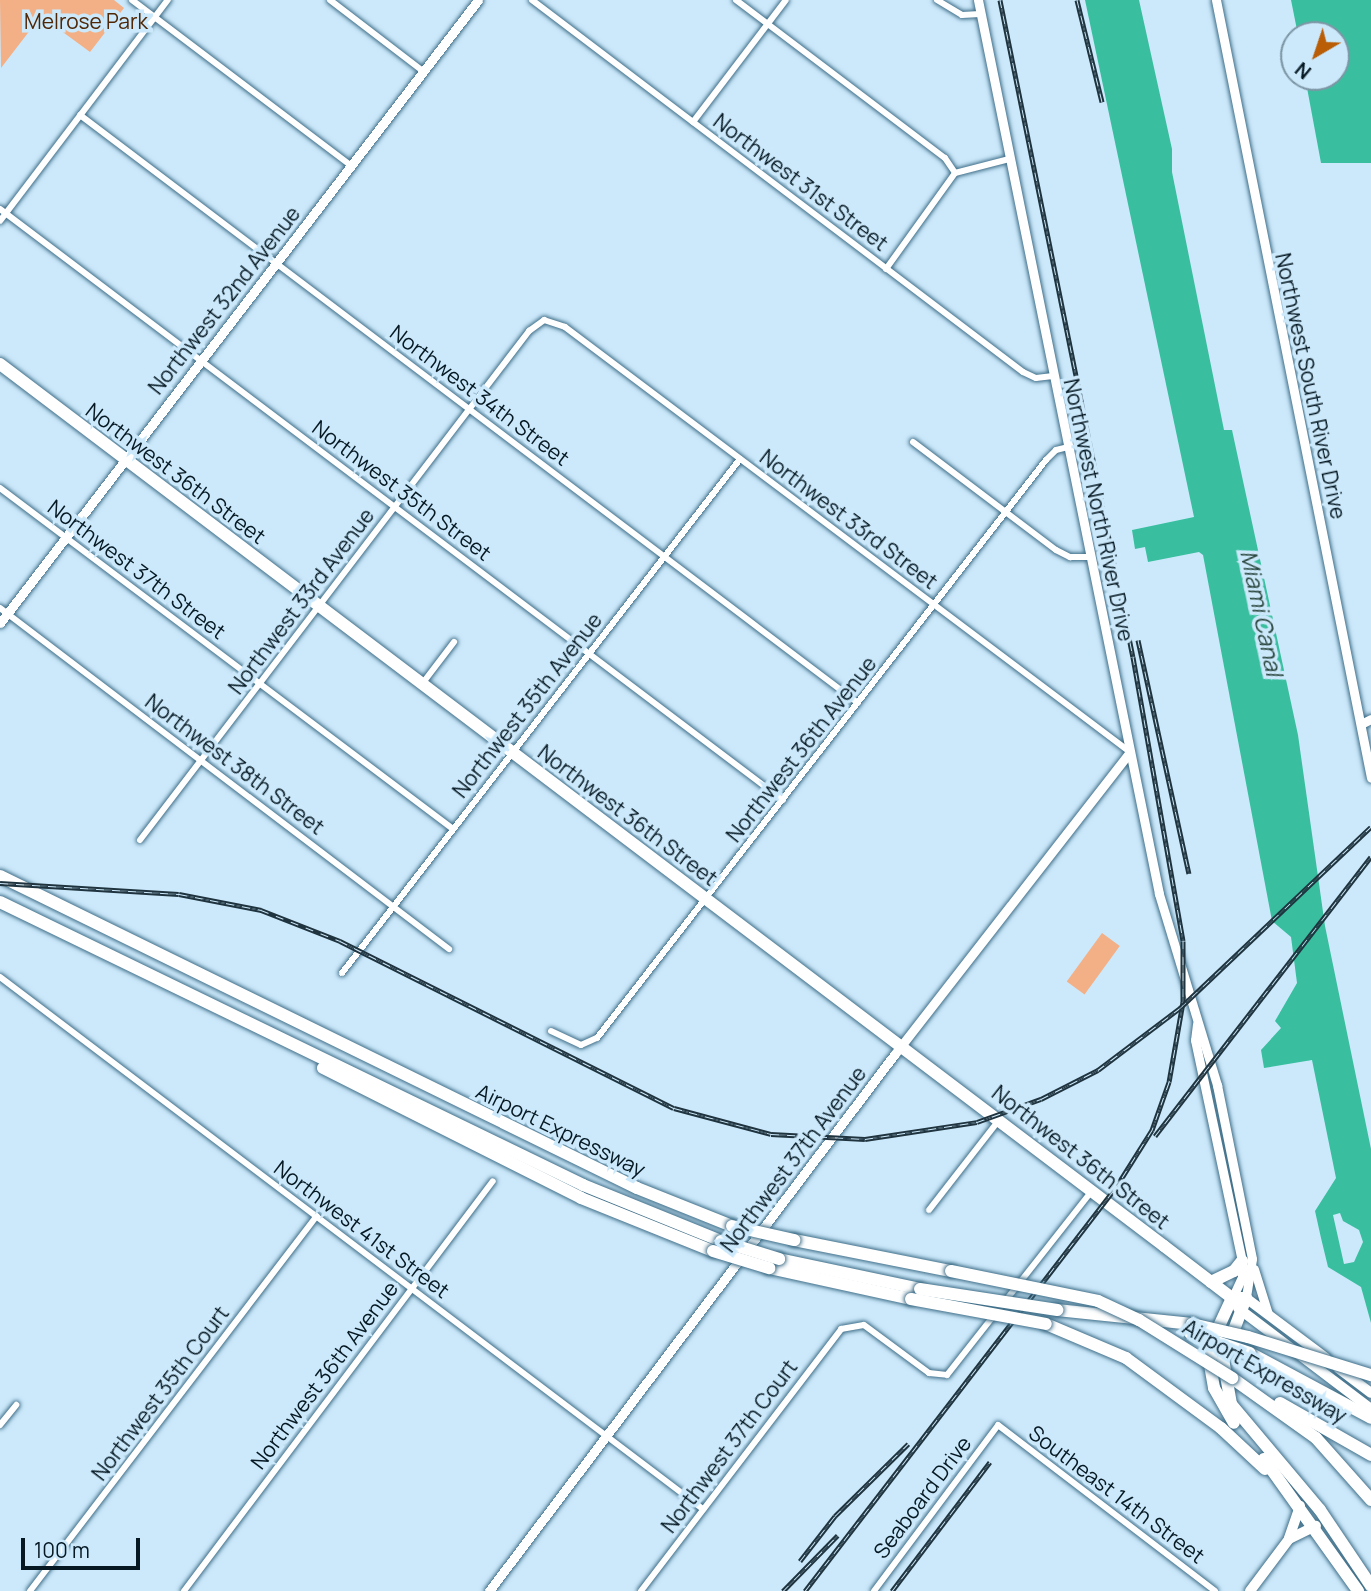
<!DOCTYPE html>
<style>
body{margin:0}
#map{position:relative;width:1371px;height:1591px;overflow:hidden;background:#cce9fb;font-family:Manrope,sans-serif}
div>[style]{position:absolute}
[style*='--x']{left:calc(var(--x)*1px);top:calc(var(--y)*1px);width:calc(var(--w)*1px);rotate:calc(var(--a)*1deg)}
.green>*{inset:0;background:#f3b086;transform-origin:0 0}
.water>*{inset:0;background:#39bf9f}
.roads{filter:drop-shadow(0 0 2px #3f6e88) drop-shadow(0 0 2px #3f6e88)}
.street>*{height:6px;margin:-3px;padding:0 3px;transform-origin:3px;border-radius:3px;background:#fff}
.secondary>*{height:9px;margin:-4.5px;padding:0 4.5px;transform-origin:4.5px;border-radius:4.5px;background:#fff}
.primary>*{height:10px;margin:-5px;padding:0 5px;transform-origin:5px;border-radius:5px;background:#fff}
.highway>*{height:12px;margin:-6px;padding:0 6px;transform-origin:6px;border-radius:6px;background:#fff}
.rail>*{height:5px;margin-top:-2.5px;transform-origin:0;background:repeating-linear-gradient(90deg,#cce9fb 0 8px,#1f343f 0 16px);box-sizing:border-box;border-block:2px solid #1f343f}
.bridges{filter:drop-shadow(0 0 2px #3f6e88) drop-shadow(0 0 2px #3f6e88)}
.highway-bridge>*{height:12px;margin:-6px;padding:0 6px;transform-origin:6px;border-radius:6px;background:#fff}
span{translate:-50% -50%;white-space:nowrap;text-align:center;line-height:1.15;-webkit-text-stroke:7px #cce9fb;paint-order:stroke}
.park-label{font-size:21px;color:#4f2707}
.street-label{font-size:21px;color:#061923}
.water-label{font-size:23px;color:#2a463e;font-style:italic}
.north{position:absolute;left:1280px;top:21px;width:70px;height:70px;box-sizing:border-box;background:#cce9fb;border:2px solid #7d96a5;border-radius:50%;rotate:219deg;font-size:19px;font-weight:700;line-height:28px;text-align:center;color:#061923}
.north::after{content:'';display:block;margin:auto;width:24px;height:32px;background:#b95d07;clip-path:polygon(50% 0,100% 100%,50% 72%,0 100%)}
.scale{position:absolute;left:21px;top:1538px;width:119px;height:32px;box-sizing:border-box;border:4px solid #061923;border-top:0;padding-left:9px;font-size:21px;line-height:24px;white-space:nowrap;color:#061923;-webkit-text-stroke:5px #cce9fb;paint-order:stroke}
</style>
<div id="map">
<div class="green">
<i style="clip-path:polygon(0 0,114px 0,124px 8px,90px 52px,41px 16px,1px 68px)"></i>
<i style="left:1102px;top:933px;width:22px;height:60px;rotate:36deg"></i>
</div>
<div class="water">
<i style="clip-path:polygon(evenodd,1085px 0,1139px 0,1172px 149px,1172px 172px,1224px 430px,1232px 430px,1298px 735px,1325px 926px,1371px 1149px,1371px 1323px,1361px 1287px,1328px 1267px,1321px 1238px,1315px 1211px,1336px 1178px,1312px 1060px,1264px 1068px,1261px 1050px,1281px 1028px,1275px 1021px,1297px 983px,1291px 937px,1272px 921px,1203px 555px,1199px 552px,1148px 562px,1145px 547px,1135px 549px,1132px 530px,1194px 517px,1085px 0,1340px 1213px,1343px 1221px,1359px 1230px,1363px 1242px,1354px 1262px,1344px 1264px,1333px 1215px,1340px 1213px)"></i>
<i style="clip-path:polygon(1291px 0,1371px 0,1371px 163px,1321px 163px,1305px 77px,1336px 77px,1336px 35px,1298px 35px)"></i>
</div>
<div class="roads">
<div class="street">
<i style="--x:132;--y:0;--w:273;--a:37.1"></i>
<i style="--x:330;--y:0;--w:117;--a:37.4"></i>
<i style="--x:532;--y:0;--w:616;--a:37.15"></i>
<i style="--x:1023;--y:372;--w:14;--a:25"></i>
<i style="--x:1036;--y:378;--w:17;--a:-7"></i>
<i style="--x:736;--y:0;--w:262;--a:37.1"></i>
<i style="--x:945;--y:158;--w:18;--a:56"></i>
<i style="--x:937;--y:0;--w:29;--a:31"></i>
<i style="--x:962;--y:15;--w:18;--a:-3"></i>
<i style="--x:80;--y:115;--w:975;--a:37.08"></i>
<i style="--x:693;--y:122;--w:153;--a:-52.7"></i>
<i style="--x:955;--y:173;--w:56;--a:-14.5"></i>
<i style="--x:0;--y:209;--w:981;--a:37.05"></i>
<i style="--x:0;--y:221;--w:278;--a:-52.8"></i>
<i style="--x:886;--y:269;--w:118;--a:-54.3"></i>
<i style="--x:913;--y:442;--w:179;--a:37.1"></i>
<i style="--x:1056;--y:550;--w:16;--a:27"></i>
<i style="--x:1070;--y:557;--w:21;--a:0"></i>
<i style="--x:0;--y:488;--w:567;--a:36.97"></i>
<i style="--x:0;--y:608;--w:564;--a:37.22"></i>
<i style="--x:422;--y:684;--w:53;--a:-52.7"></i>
<i style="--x:140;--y:840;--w:641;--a:-52.61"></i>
<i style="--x:529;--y:331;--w:19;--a:-36"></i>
<i style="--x:544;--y:320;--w:22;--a:18"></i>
<i style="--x:565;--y:327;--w:707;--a:36.95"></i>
<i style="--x:342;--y:973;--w:650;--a:-52.25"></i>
<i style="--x:0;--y:977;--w:882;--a:37.12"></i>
<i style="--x:551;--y:1031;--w:33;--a:25"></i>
<i style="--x:581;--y:1045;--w:17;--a:-24"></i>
<i style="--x:597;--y:1038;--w:732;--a:-52.16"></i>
<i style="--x:1046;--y:460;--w:14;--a:-45"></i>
<i style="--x:1056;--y:450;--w:12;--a:-14"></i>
<i style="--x:929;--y:1210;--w:114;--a:-52.1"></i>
<i style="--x:0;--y:1425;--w:26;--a:-51"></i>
<i style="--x:30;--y:1591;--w:472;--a:-52.6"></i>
<i style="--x:184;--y:1591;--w:513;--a:-53"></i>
<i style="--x:641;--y:1591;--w:330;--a:-52.6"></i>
<i style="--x:841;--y:1329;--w:23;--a:-10"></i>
<i style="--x:864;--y:1325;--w:81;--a:36.4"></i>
<i style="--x:929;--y:1373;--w:18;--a:6"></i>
<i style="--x:947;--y:1375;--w:234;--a:-51.8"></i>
<i style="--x:874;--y:1591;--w:207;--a:-53.2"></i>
<i style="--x:998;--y:1425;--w:273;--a:37.4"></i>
</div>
<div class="secondary">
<i style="--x:978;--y:0;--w:912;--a:78.55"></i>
<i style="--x:1159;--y:894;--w:200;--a:73.1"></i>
<i style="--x:1217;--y:1085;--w:177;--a:78.6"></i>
<i style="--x:1252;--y:1259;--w:39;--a:99"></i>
<i style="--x:1216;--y:0;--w:793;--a:78.73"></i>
<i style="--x:0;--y:623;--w:785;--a:-52.5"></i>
<i style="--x:1361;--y:724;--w:11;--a:-27"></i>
<i style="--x:1197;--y:1024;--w:16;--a:97"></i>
<i style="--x:1195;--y:1040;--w:226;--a:78"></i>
<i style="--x:1242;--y:1261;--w:16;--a:90"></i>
<i style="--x:1242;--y:1277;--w:23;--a:115"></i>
<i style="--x:1254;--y:1269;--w:47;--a:72.7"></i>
<i style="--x:489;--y:1591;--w:672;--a:-52.93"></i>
<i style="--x:894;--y:1055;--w:384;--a:-52.1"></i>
</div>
<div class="primary">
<i style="--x:1246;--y:1298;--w:100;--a:36.9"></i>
<i style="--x:1238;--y:1308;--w:167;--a:37.2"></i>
<i style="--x:1338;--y:1368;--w:41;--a:37.1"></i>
<i style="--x:1289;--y:1538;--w:34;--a:-71"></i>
<i style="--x:1250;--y:1591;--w:65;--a:-53.1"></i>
<i style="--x:1289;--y:1539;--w:30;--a:-26"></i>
</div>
<div class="highway">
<i style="--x:0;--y:364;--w:1460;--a:37.15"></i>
<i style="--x:1164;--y:1246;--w:86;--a:37.4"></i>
<i style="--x:1232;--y:1298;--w:14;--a:0"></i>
<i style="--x:1246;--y:1298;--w:65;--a:110.7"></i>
<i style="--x:1223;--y:1359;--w:46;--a:79.9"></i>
<i style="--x:1231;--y:1404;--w:138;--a:50"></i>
<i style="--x:1320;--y:1510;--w:92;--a:56.1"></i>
<i style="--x:0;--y:876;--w:709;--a:26.1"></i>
<i style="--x:637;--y:1188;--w:102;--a:21.8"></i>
<i style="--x:0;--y:902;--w:648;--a:25.89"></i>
<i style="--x:583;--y:1185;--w:149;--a:22.1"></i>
<i style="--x:323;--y:1068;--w:289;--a:26.7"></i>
<i style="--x:581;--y:1198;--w:142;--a:21.9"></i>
<i style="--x:794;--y:1240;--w:160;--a:11.2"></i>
<i style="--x:779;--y:1259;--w:144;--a:12"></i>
<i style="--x:769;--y:1268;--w:145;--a:12.3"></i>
<i style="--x:1211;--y:1282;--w:25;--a:-26"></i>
<i style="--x:1234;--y:1271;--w:13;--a:-51"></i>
<i style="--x:1232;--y:1298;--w:43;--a:114.8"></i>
<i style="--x:1214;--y:1337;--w:28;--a:98"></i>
<i style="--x:1210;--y:1365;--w:23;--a:80"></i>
<i style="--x:1214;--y:1388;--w:40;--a:60.3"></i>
<i style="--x:1057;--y:1310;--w:136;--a:5.9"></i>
<i style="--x:1046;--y:1324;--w:87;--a:23"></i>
<i style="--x:1126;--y:1358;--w:118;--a:36.4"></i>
<i style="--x:1221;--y:1428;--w:60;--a:43"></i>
<i style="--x:1250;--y:1353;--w:137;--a:28.2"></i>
<i style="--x:1232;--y:1378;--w:103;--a:35.5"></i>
<i style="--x:1316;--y:1438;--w:83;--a:48.4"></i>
<i style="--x:1280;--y:1403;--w:105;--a:29.7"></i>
<i style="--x:1264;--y:1459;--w:162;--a:54.5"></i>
</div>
</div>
<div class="rail">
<i style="--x:1000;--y:0;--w:670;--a:78.56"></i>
<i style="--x:1133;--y:657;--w:288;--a:80"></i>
<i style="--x:1183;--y:941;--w:61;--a:90"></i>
<i style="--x:1183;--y:1002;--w:81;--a:99.9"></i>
<i style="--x:1169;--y:1082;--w:51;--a:109.5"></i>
<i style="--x:1152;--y:1130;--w:64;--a:122.2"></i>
<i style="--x:1077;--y:0;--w:105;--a:76.2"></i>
<i style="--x:1138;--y:640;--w:239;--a:77.7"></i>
<i style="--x:0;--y:883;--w:179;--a:3.5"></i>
<i style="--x:179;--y:894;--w:84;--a:11"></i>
<i style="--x:261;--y:910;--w:85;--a:21.4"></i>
<i style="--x:340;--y:941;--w:373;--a:26.6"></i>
<i style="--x:674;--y:1108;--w:100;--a:15"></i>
<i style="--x:771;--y:1134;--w:94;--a:3"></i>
<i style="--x:865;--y:1139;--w:113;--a:-8.6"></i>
<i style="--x:977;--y:1122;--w:68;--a:-19.8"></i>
<i style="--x:1041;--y:1099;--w:64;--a:-27"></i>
<i style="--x:1098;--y:1070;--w:103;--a:-37.1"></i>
<i style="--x:1180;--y:1008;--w:263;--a:-43.5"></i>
<i style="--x:1155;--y:1136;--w:353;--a:-52.3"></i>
<i style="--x:800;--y:1561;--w:57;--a:-52.1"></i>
<i style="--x:835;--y:1516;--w:103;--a:-44.6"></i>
<i style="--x:783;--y:1591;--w:78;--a:-45.5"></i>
<i style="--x:805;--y:1591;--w:521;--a:-52.4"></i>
<i style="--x:892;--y:1591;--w:162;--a:-52.8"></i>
</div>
<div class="bridges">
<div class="highway-bridge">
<i style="--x:732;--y:1226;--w:64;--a:12.7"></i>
<i style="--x:721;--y:1241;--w:61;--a:17.2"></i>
<i style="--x:713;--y:1251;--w:59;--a:16.9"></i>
<i style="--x:951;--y:1271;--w:150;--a:11.5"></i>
<i style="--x:1098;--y:1301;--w:45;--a:24.9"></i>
<i style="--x:1139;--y:1320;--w:110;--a:31.9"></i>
<i style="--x:920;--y:1289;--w:139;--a:8.7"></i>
<i style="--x:911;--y:1299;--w:137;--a:10.5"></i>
<i style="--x:1192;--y:1324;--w:57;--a:13.1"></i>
<i style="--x:1248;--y:1337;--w:129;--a:17.2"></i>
<i style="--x:1190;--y:1333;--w:63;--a:18.4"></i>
</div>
</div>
<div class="park-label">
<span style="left:86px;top:21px">Melrose Park</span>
</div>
<div class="street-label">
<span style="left:801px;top:182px;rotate:37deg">Northwest 31st Street</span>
<span style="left:224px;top:300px;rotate:-52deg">Northwest 32nd Avenue</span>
<span style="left:1311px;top:386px;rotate:78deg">Northwest South River Drive</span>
<span style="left:480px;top:395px;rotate:37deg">Northwest 34th Street</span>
<span style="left:176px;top:473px;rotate:37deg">Northwest 36th Street</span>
<span style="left:402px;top:490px;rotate:37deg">Northwest 35th Street</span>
<span style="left:1099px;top:510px;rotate:78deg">Northwest North River Drive</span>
<span style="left:849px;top:519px;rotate:37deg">Northwest 33rd Street</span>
<span style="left:137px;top:569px;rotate:37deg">Northwest 37th Street</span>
<span style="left:301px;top:601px;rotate:-53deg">Northwest 33rd Avenue</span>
<span style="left:527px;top:705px;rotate:-52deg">Northwest 35th Avenue</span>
<span style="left:801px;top:749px;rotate:-52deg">Northwest 36th Avenue</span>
<span style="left:235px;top:764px;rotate:37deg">Northwest 38th Street</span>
<span style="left:628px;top:815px;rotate:37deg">Northwest 36th Street</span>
<span style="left:561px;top:1130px;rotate:26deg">Airport Expressway</span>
<span style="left:1081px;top:1157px;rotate:38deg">Northwest 36th Street</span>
<span style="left:793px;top:1159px;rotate:-53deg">Northwest 37th Avenue</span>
<span style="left:362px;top:1229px;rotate:37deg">Northwest 41st Street</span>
<span style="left:1265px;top:1371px;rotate:30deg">Airport Expressway</span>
<span style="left:324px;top:1375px;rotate:-53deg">Northwest 36th Avenue</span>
<span style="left:160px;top:1393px;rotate:-53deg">Northwest 35th Court</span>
<span style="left:729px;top:1446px;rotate:-53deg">Northwest 37th Court</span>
<span style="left:1117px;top:1494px;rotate:37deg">Southeast 14th Street</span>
<span style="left:922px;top:1497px;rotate:-53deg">Seaboard Drive</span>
</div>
<div class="water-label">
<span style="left:1262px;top:613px;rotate:78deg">Miami Canal</span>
</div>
<div class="north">N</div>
<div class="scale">100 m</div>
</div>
